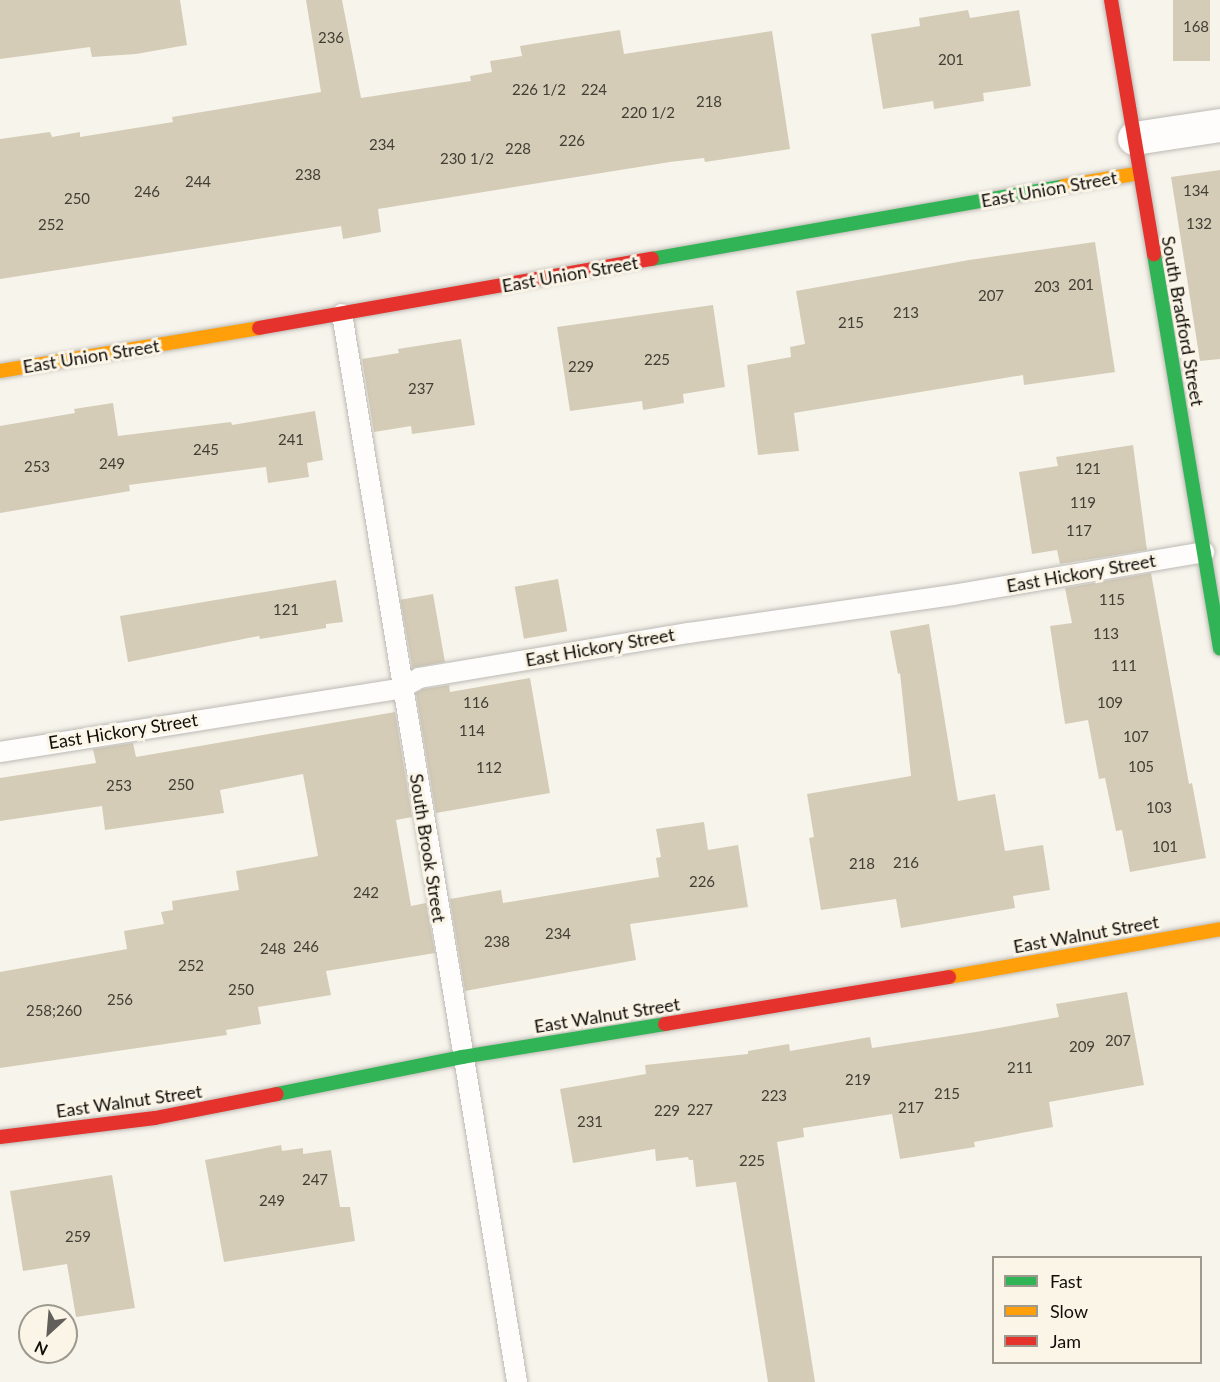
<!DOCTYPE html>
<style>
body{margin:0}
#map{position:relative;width:1220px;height:1382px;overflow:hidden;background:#f7f4ec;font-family:Lato,sans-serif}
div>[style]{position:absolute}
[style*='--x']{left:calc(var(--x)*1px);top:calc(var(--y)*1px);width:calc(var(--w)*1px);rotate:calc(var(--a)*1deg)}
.building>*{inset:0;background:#d5ccb7;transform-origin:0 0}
.roads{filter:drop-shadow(0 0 2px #bcbab4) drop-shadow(0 0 2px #bcbab4)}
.lane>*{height:20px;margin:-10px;padding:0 10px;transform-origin:10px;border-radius:10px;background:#fefdfc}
.street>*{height:33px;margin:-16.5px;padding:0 16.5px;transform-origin:16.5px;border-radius:16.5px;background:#fefdfc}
.fast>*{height:14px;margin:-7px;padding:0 7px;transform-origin:7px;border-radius:7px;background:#30b455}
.slow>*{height:14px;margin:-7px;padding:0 7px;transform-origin:7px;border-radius:7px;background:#ff9f0a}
.jam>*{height:14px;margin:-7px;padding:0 7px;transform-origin:7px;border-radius:7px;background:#e5322d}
span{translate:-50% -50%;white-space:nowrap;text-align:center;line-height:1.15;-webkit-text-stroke:6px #fbf5e8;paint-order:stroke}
.number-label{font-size:15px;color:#423e35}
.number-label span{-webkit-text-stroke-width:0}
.street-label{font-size:18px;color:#110e0a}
.legend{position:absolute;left:992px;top:1256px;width:210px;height:108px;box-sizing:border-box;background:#fbf5e8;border:2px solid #9d998f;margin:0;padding:8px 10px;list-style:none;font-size:18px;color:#110e0a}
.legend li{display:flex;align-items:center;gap:12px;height:30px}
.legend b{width:30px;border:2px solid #9d998f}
.north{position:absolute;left:18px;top:1304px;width:60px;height:60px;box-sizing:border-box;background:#fbf5e8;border:2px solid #9d998f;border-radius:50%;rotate:206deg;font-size:16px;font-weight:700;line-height:24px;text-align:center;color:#110e0a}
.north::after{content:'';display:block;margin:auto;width:21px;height:27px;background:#625e59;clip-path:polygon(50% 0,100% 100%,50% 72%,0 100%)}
</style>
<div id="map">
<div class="building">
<i style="clip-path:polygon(0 0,180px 0,187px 45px,136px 54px,92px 57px,90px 47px,0 59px)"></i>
<i style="clip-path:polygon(306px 0,342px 0,361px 98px,471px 81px,470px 76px,492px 72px,490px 61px,522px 56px,520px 46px,569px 38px,620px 30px,624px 54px,772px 31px,790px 149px,705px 162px,704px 158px,670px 162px,378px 209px,381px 232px,343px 239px,341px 226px,0 279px,0 139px,50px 132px,52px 137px,80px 132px,80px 137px,123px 130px,173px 122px,172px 117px,321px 92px)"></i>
<i style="left:1173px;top:0;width:37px;height:61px"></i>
<i style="clip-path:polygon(968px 10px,970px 18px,1019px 10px,1031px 86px,983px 93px,984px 101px,934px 109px,933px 101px,883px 109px,871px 34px,920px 26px,919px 18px)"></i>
<i style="clip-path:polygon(1220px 170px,1220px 359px,1200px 361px,1171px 177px)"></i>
<i style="clip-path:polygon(1095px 242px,1115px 372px,1024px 385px,1023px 375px,794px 413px,799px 451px,758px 455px,747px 365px,791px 357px,790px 347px,805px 344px,796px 291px,969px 260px)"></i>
<i style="clip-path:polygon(713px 305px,725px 387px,683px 394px,684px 403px,643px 410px,642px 401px,570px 411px,557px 327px)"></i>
<i style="clip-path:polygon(461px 339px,475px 425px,412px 434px,411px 426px,374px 432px,362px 359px,399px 353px,398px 349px)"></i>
<i style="clip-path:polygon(113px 403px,118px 436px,231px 422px,232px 425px,315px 411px,323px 460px,307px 463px,309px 477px,268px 483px,266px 467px,129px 485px,130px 491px,0 513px,0 426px,75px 413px,74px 409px)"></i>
<i style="clip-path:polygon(1133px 445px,1147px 550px,1060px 564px,1057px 550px,1032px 554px,1019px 472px,1058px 466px,1056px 457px)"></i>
<i style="clip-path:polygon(1151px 573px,1189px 784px,1192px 783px,1206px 858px,1130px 872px,1122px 830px,1116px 831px,1105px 778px,1099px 779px,1088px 720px,1065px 724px,1050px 626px,1072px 623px,1065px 588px)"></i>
<i style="left:558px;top:579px;width:53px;height:44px;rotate:80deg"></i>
<i style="clip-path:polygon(336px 580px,343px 622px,326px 624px,326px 628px,260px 639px,259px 636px,128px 662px,120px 616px)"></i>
<i style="left:433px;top:594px;width:69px;height:33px;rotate:80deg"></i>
<i style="clip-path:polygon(929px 624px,958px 801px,995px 794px,1005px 851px,1043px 845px,1050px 890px,1013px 896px,1015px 908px,901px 928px,896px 899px,821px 910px,809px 838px,814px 837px,807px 794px,911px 776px,900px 673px,898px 674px,890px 631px)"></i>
<i style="clip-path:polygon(530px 678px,550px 793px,436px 813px,416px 693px,423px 689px,449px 685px,450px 692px)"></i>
<i style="clip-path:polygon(395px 712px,412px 817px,396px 820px,411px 906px,426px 903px,435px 953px,326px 971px,331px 995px,258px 1007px,261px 1024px,226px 1030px,227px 1035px,0 1068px,0 972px,127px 949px,124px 931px,164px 924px,161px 912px,173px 910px,172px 901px,239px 890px,236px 871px,318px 856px,303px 774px,220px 790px,224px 813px,105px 830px,102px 806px,0 821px,0 778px,96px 763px,93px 749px,133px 743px,136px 757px)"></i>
<i style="clip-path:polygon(704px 822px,708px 850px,738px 845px,748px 907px,630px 924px,636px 960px,465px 991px,450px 899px,501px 890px,503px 903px,659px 877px,656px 858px,661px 857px,656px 829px)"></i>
<i style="clip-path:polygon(1127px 992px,1144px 1085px,1049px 1102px,1053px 1127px,974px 1142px,975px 1147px,900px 1159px,892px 1114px,803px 1128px,804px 1137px,777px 1142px,815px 1382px,768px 1382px,736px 1182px,696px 1187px,693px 1160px,689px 1160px,688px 1157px,656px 1161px,655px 1149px,573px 1163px,560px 1089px,646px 1074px,645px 1065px,748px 1054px,748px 1051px,789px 1044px,790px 1051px,870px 1037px,872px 1048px,976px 1032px,1059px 1017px,1056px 1004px)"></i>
<i style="clip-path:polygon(281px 1145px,282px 1151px,303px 1148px,303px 1154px,331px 1150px,340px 1207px,350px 1207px,355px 1241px,224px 1262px,205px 1160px)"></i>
<i style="clip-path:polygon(112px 1175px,135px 1308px,76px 1317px,67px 1264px,23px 1271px,10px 1191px)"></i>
</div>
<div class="roads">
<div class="lane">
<i style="--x:342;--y:314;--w:1082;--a:80.69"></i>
<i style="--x:0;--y:752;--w:407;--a:-9"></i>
<i style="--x:402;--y:688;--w:20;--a:-30"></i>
<i style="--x:419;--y:678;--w:274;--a:-9.5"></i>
<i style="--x:689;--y:633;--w:267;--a:-8.2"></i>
<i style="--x:953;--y:595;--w:255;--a:-9.7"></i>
</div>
<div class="street">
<i style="--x:1134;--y:138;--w:87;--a:-8.6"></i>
</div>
<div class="fast">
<i style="--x:1154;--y:254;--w:400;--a:80.5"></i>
<i style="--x:652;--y:259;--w:418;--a:-10"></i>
<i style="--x:277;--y:1094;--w:189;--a:-11.3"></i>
<i style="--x:462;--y:1057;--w:206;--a:-9.2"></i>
</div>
<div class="slow">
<i style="--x:1064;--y:186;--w:77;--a:-9.7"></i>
<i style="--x:0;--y:371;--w:263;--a:-9.4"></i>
<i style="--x:949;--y:977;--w:275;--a:-10"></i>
</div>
<div class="jam">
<i style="--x:1111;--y:0;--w:258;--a:80.4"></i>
<i style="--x:259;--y:328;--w:399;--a:-10"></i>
<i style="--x:665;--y:1024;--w:288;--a:-9.4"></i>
<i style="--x:0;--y:1137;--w:156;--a:-7"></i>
<i style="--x:155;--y:1118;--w:124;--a:-11.1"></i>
</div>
</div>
<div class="number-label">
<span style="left:1196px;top:27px">168</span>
<span style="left:331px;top:38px">236</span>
<span style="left:951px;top:60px">201</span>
<span style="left:539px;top:90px">226 1/2</span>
<span style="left:594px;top:90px">224</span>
<span style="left:709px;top:102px">218</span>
<span style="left:648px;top:113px">220 1/2</span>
<span style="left:572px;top:141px">226</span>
<span style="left:382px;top:145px">234</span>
<span style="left:518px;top:149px">228</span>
<span style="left:467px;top:159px">230 1/2</span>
<span style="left:308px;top:175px">238</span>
<span style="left:198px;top:182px">244</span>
<span style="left:1196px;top:191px">134</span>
<span style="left:147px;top:192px">246</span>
<span style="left:77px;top:199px">250</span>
<span style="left:1199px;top:224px">132</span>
<span style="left:51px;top:225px">252</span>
<span style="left:1081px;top:285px">201</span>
<span style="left:1047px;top:287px">203</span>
<span style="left:991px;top:296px">207</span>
<span style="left:906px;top:313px">213</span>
<span style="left:851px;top:323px">215</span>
<span style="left:657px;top:360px">225</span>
<span style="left:581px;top:367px">229</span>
<span style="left:421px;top:389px">237</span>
<span style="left:291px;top:440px">241</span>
<span style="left:206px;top:450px">245</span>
<span style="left:112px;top:464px">249</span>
<span style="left:37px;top:467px">253</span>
<span style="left:1088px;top:469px">121</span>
<span style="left:1083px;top:503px">119</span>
<span style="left:1079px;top:531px">117</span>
<span style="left:1112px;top:600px">115</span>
<span style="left:286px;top:610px">121</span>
<span style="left:1106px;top:634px">113</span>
<span style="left:1124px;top:666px">111</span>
<span style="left:476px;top:703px">116</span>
<span style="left:1110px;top:703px">109</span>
<span style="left:472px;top:731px">114</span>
<span style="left:1136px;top:737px">107</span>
<span style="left:1141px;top:767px">105</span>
<span style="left:489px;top:768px">112</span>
<span style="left:181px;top:785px">250</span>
<span style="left:119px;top:786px">253</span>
<span style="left:1159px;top:808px">103</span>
<span style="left:1165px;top:847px">101</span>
<span style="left:906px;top:863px">216</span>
<span style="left:862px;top:864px">218</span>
<span style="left:702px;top:882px">226</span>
<span style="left:366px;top:893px">242</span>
<span style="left:558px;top:934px">234</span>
<span style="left:497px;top:942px">238</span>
<span style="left:306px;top:947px">246</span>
<span style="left:273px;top:949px">248</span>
<span style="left:191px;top:966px">252</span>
<span style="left:241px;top:990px">250</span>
<span style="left:120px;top:1000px">256</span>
<span style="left:54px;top:1011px">258;260</span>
<span style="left:1118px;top:1041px">207</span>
<span style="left:1082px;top:1047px">209</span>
<span style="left:1020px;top:1068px">211</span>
<span style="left:858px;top:1080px">219</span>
<span style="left:947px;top:1094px">215</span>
<span style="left:774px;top:1096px">223</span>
<span style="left:911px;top:1108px">217</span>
<span style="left:700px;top:1110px">227</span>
<span style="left:667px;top:1111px">229</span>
<span style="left:590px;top:1122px">231</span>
<span style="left:752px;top:1161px">225</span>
<span style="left:315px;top:1180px">247</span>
<span style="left:272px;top:1201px">249</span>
<span style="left:78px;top:1237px">259</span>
</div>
<div class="street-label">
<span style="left:1049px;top:189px;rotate:-10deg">East Union Street</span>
<span style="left:570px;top:274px;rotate:-10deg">East Union Street</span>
<span style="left:1183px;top:321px;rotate:80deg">South Bradford Street</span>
<span style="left:91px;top:356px;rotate:-9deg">East Union Street</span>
<span style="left:1081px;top:573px;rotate:-10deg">East Hickory Street</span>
<span style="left:600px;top:647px;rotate:-10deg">East Hickory Street</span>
<span style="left:123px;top:731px;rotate:-9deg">East Hickory Street</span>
<span style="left:428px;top:848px;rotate:81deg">South Brook Street</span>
<span style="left:1086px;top:934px;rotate:-10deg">East Walnut Street</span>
<span style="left:607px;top:1015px;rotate:-9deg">East Walnut Street</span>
<span style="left:129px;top:1101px;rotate:-8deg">East Walnut Street</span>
</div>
<ul class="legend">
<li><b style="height:8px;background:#30b455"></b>Fast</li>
<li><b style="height:8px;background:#ff9f0a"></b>Slow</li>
<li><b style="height:8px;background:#e5322d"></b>Jam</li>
</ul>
<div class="north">N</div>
</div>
